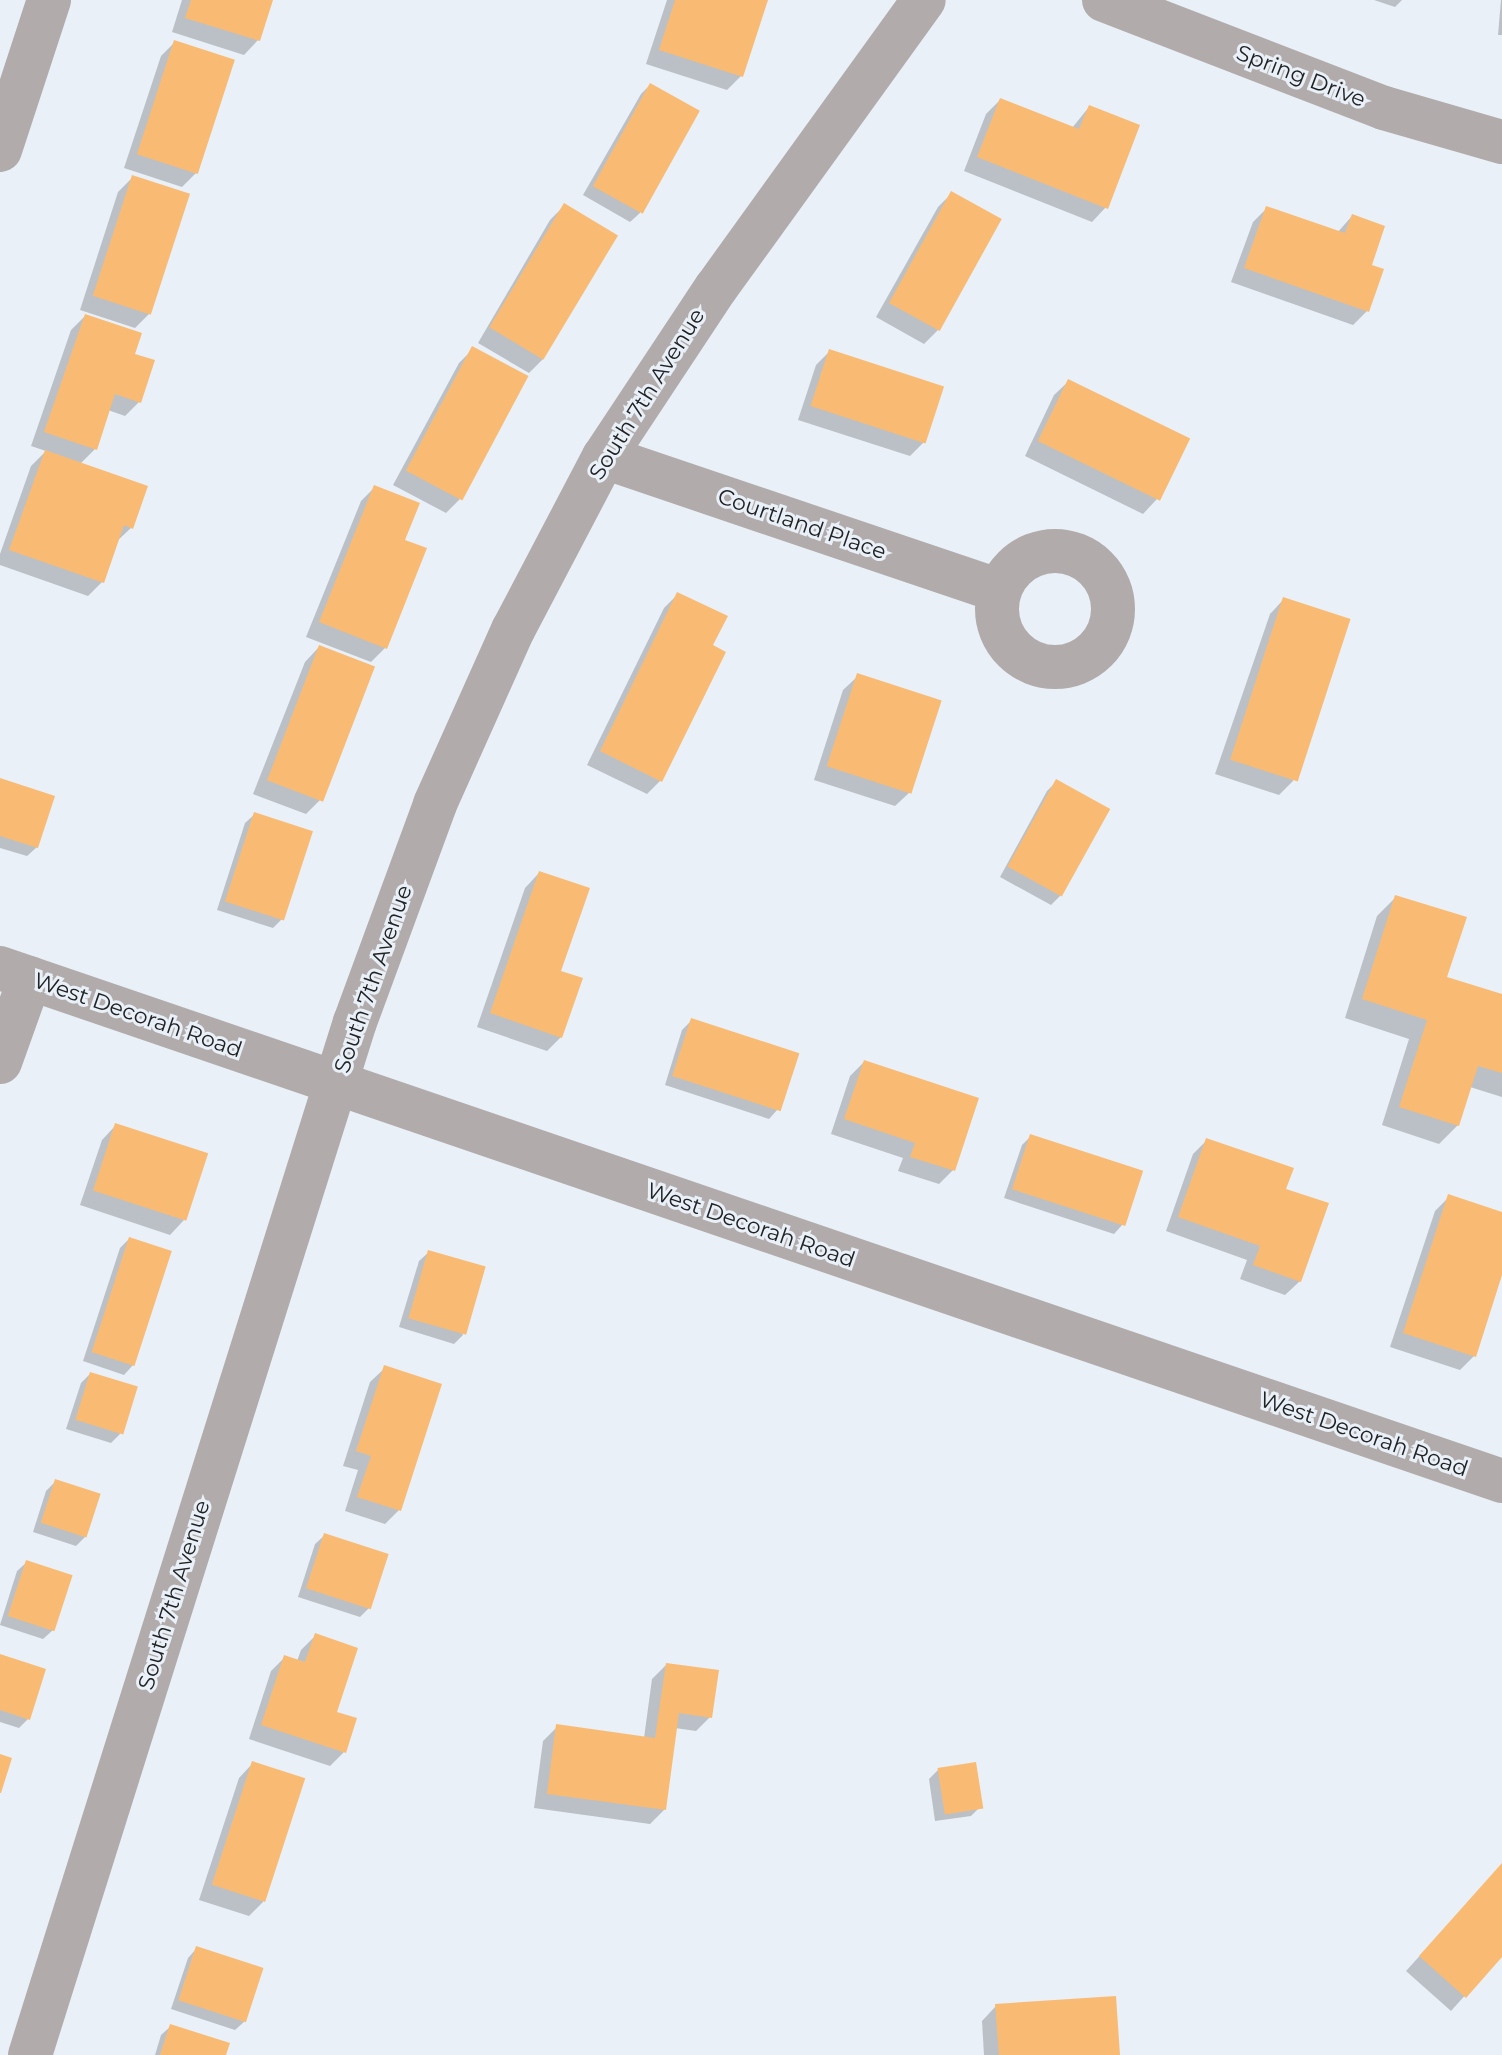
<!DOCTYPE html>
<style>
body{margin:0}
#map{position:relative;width:1502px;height:2055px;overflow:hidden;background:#e9f0f7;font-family:Montserrat,sans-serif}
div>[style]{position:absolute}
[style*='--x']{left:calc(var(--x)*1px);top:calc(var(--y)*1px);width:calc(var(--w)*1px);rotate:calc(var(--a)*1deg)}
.shadow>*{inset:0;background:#0003}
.building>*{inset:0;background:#f9bb73;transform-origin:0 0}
.minor>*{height:44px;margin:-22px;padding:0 22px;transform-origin:22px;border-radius:22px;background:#b1acab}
.minor>.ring{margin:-22px;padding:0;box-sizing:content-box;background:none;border:44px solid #b1acab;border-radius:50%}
span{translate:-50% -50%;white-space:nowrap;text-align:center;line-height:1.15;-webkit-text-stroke:6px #e9f0f7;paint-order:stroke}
.street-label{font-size:22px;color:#202224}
</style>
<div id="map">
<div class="shadow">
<i style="clip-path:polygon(182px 0,271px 0,258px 40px,244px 55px,172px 32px)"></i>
<i style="clip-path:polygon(667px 0,766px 0,741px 76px,727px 90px,646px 64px)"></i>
<i style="clip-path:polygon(1374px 0,1402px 0,1395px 7px)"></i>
<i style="clip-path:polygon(1501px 0,1502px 0,1502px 35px,1498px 35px)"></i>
<i style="clip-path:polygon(175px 42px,196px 173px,182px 187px,124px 168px,161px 56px)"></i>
<i style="clip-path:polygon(650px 85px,640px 213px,630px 222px,583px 195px,641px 94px)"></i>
<i style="clip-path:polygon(1000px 100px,1072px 128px,1089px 107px,1106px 207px,1092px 222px,964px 171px,986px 114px)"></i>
<i style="clip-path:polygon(132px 178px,149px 314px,135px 328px,80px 310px,118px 192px)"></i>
<i style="clip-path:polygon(952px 193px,938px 330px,924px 344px,876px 317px,938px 207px)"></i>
<i style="clip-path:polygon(564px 206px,543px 359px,529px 373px,478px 343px,550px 220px)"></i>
<i style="clip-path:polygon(1267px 208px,1337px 233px,1352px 216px,1369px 266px,1367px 311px,1353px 325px,1231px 282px,1253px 222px)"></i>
<i style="clip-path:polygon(85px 316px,133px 355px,139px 402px,125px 416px,108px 410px,95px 449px,80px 464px,131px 528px,116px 542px,102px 582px,88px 596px,0 565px,0 554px,31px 466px,46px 451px,31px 446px,71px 330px)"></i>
<i style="clip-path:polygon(473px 349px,460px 499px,446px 513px,393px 485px,459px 363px)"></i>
<i style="clip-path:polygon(830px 351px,924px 442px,910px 456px,798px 420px,816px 365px)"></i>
<i style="clip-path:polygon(1069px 381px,1157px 499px,1143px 514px,1025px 456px,1054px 395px)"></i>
<i style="clip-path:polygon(375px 487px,402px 541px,385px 648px,371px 662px,306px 637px,361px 501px)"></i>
<i style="clip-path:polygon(678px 594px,710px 646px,661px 780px,647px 794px,587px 765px,664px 608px)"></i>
<i style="clip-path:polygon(1284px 599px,1293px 781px,1279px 795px,1215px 774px,1270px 614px)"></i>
<i style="clip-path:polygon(319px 647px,372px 668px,320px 800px,306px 814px,253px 794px,305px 662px)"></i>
<i style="clip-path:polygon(858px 676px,910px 792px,895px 806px,814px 780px,843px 690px)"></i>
<i style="clip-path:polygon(0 780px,37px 847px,27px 856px,0 848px)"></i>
<i style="clip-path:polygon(1056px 782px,1060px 896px,1051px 905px,1000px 877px,1047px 791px)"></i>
<i style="clip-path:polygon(255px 814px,282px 919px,273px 928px,217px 910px,245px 823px)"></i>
<i style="clip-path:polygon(539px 873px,558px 972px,561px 1037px,547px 1051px,477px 1027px,525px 888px)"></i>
<i style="clip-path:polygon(1396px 897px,1445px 978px,1502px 996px,1502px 1097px,1470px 1087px,1458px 1125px,1439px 1144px,1382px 1125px,1409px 1039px,1345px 1018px,1377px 916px)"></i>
<i style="clip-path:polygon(692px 1020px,778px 1109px,769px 1119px,665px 1085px,682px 1030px)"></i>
<i style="clip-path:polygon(864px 1062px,976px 1100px,953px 1170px,939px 1184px,898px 1171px,903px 1158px,831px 1134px,850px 1076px)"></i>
<i style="clip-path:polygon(116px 1125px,184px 1220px,170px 1235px,80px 1205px,102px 1140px)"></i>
<i style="clip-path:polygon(1031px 1136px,1123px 1224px,1114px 1234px,1004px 1198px,1022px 1145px)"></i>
<i style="clip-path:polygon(1207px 1140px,1284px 1190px,1300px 1281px,1285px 1295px,1240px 1279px,1247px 1260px,1166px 1231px,1193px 1154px)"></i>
<i style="clip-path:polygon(1449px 1197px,1502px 1214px,1502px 1269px,1474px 1356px,1460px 1370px,1390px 1347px,1435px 1211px)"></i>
<i style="clip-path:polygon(129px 1239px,170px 1252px,133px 1365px,124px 1375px,83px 1361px,120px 1248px)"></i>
<i style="clip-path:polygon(429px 1252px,463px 1335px,454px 1344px,399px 1327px,419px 1261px)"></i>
<i style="clip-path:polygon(385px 1368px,399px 1510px,385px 1524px,345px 1511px,358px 1470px,343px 1466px,370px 1382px)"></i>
<i style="clip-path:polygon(90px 1374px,120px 1434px,111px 1443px,66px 1429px,81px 1383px)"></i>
<i style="clip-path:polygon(55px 1482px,85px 1537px,76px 1546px,33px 1532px,46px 1491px)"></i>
<i style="clip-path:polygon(325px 1535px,369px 1608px,360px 1617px,298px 1597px,315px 1544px)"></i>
<i style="clip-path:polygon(27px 1562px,53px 1630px,43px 1639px,0 1625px,17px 1571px)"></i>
<i style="clip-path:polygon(315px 1636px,344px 1752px,330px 1766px,249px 1739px,271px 1671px,285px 1657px,297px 1661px,301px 1650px)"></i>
<i style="clip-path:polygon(0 1656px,28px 1719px,19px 1728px,0 1722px)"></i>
<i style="clip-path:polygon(666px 1665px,710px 1717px,696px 1731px,675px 1728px,664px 1810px,650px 1824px,534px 1808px,543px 1741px,557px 1727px,644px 1738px,652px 1679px)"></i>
<i style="clip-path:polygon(253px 1763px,263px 1902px,249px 1916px,199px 1900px,239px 1778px)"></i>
<i style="clip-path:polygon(938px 1770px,980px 1807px,971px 1816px,935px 1821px,929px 1779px)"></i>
<i style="clip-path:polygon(1502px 1865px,1502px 1954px,1451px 2011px,1406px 1971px)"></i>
<i style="clip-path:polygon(197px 1948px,245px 2021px,235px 2030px,171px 2009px,188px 1958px)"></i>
<i style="clip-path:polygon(996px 2006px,1118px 2055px,984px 2055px,982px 2021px)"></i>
<i style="clip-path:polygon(171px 2026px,224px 2055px,155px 2055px,161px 2035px)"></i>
</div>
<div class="building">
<i style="clip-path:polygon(191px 0,273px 0,260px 41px,185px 18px)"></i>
<i style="clip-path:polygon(675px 0,768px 0,743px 77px,659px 50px)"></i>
<i style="left:174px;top:40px;width:64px;height:120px;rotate:18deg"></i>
<i style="left:650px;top:83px;width:57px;height:118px;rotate:29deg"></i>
<i style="clip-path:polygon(1000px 98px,1079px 129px,1089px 105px,1140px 125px,1108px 209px,977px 157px)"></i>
<i style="left:132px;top:175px;width:61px;height:127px;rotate:18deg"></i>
<i style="left:951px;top:191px;width:58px;height:128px;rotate:29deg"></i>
<i style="left:564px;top:203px;width:63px;height:145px;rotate:31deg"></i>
<i style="clip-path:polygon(1266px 206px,1345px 233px,1352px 214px,1385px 226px,1372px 265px,1384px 269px,1369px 312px,1244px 268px)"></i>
<i style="clip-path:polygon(85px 314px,142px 333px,135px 354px,155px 360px,141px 403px,115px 394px,97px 450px,44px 432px)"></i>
<i style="left:472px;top:346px;width:64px;height:141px;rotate:28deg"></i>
<i style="left:829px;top:349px;width:121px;height:60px;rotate:18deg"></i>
<i style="left:1068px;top:379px;width:136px;height:69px;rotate:26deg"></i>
<i style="clip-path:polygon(45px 450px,148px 486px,133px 529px,124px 525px,104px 583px,9px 550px)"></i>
<i style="clip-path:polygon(374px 485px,420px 503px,405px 540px,427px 548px,387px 649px,319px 622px)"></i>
<i style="clip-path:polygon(677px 592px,728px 616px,713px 645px,726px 652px,662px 782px,600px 751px)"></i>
<i style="left:1283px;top:597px;width:71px;height:171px;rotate:18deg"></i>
<i style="left:319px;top:645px;width:60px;height:145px;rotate:21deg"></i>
<i style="left:857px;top:673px;width:89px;height:98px;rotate:18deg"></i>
<i style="clip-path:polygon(0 778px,55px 796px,38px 848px,0 836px)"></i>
<i style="left:1056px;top:779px;width:62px;height:100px;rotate:29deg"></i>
<i style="left:254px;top:812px;width:62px;height:94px;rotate:18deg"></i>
<i style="clip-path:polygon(539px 871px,590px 888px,561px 971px,583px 978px,562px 1038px,490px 1013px)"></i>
<i style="clip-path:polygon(1395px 895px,1467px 917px,1447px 977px,1502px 994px,1502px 1073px,1478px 1066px,1459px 1126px,1399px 1107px,1427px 1020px,1362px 999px)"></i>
<i style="left:691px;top:1018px;width:114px;height:61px;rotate:18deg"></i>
<i style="clip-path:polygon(864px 1060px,979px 1098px,955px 1171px,910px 1157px,915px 1143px,844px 1119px)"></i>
<i style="left:115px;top:1123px;width:98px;height:71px;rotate:18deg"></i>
<i style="left:1030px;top:1134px;width:119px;height:58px;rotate:18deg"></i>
<i style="clip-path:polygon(1206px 1138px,1294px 1168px,1286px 1189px,1329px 1203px,1301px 1282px,1253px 1265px,1260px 1246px,1178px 1217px)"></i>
<i style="clip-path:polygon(1448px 1194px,1502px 1212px,1502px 1275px,1476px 1357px,1403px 1333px)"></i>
<i style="left:129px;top:1237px;width:45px;height:121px;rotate:18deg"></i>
<i style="left:428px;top:1250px;width:60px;height:71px;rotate:16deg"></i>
<i style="clip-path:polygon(384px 1365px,442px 1384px,401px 1511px,357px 1497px,371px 1456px,356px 1451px)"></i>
<i style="left:90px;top:1372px;width:50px;height:50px;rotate:17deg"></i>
<i style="left:55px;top:1479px;width:48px;height:46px;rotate:18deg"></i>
<i style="left:324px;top:1533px;width:68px;height:58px;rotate:18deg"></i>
<i style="left:26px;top:1560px;width:49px;height:59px;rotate:18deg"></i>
<i style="clip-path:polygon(315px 1633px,358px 1648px,337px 1712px,357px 1718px,346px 1753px,261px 1725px,284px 1655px,305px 1662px)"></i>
<i style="clip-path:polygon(0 1654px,46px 1669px,30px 1720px,0 1710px)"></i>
<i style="clip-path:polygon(666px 1663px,719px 1670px,712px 1718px,679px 1713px,666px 1810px,547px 1794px,556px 1724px,655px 1738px)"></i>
<i style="clip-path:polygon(0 1754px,12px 1758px,1px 1793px,0 1793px)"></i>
<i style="left:252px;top:1761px;width:56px;height:130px;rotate:18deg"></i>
<i style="left:976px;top:1762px;width:47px;height:39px;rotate:81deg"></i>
<i style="clip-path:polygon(1502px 1863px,1502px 1957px,1466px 1998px,1419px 1956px)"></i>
<i style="left:196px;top:1946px;width:71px;height:57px;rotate:18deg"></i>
<i style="clip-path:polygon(1116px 1996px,1120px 2055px,999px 2055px,995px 2004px)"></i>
<i style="clip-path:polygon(170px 2024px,230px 2043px,226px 2055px,160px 2055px)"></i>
</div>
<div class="minor">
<i style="--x:1104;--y:0;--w:300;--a:21.1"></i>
<i style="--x:1384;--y:108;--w:123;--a:16.1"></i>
<i style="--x:0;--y:150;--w:158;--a:-71.9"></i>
<i style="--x:604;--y:457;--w:417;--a:18.7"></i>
<i class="ring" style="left:997px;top:551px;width:72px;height:72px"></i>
<i style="--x:0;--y:968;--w:1587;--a:18.86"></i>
<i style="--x:0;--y:1062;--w:89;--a:-70.3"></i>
<i style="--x:30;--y:2055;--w:1083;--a:-72.54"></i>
<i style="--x:355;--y:1022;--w:232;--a:-69.8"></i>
<i style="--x:435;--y:804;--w:191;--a:-65.9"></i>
<i style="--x:513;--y:630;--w:195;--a:-62.3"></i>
<i style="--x:604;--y:457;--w:203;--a:-56.5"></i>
<i style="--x:716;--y:288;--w:355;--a:-54.2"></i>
</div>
<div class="street-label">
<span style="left:1301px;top:76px;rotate:21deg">Spring Drive</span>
<span style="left:647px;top:394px;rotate:-58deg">South 7th Avenue</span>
<span style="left:802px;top:524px;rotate:19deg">Courtland Place</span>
<span style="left:373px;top:979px;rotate:-71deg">South 7th Avenue</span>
<span style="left:138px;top:1015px;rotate:19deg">West Decorah Road</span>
<span style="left:751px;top:1225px;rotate:19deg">West Decorah Road</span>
<span style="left:1364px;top:1434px;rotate:19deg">West Decorah Road</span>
<span style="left:174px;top:1595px;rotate:-73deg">South 7th Avenue</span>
</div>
</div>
